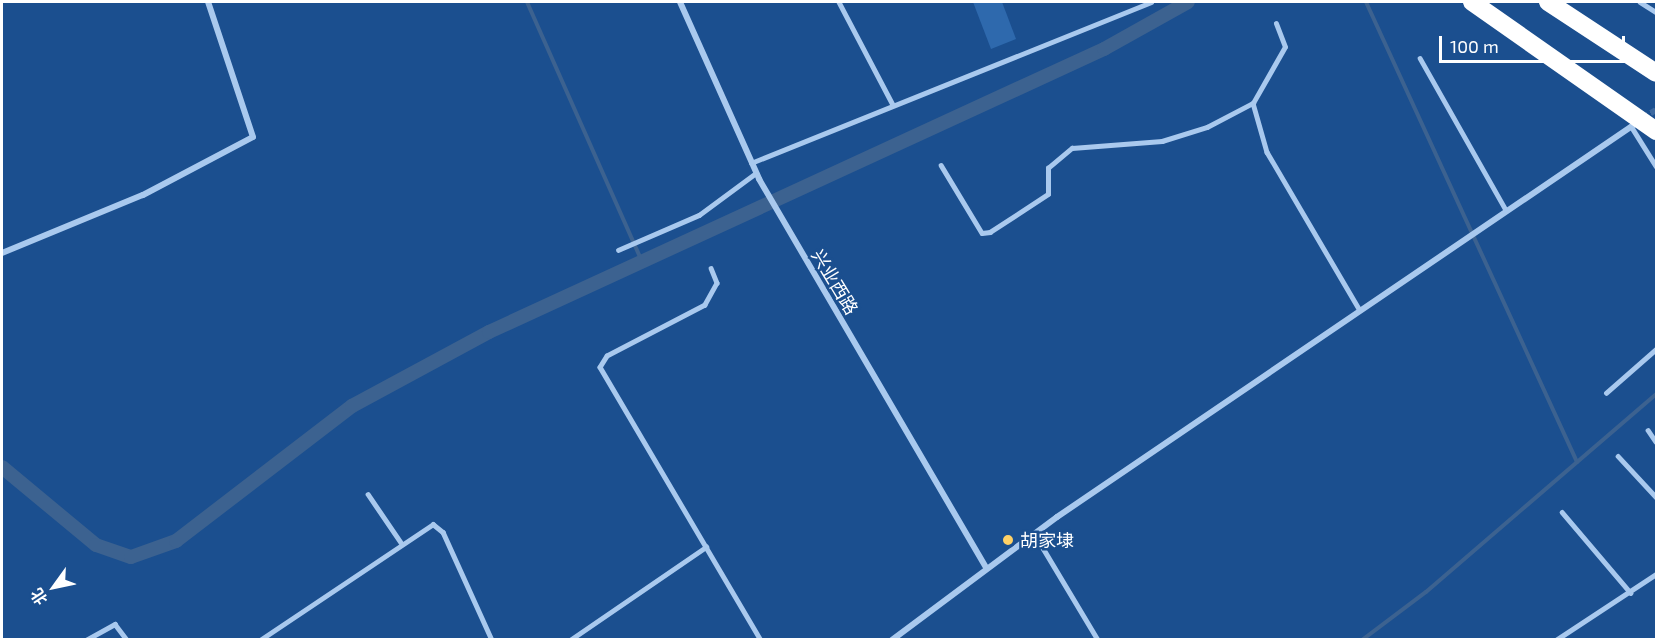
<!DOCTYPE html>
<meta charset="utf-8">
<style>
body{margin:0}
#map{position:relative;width:1658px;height:641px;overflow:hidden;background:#1b4f8f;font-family:"Exo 2","Noto Sans SC",sans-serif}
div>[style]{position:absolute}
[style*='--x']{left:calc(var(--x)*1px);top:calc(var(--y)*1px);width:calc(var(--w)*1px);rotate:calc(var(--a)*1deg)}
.green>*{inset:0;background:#2e69ad}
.stream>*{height:4px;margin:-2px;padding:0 2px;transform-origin:2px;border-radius:2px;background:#3c6290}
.canal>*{height:14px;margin:-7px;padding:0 7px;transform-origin:7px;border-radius:7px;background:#3c6290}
.street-tunnel>*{height:6px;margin-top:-3px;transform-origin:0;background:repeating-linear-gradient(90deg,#3d69a0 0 6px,transparent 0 9px)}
.lane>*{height:4.5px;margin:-2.25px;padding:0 2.25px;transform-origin:2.25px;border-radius:2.25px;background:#a9c9ee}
.street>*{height:6px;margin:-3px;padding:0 3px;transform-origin:3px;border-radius:3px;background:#a9c9ee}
.highway>*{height:18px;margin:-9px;padding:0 9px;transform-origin:9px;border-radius:9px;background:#fff}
.dots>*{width:16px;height:16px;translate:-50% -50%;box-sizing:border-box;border:3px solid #1b4f8f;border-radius:50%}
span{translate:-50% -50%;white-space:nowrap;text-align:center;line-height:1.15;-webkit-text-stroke:5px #1b4f8f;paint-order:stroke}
.street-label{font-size:18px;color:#fff}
.poi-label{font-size:18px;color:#fff}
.left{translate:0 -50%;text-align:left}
.frame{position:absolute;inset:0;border:3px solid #fff;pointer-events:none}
.north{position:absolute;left:24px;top:557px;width:60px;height:60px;-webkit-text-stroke:4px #1b4f8f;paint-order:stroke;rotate:237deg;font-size:16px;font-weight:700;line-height:24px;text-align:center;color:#fff}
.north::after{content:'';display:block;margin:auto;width:21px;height:27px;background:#fff;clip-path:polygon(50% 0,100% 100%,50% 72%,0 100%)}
.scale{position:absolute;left:1439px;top:36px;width:186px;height:27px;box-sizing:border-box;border:3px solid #fff;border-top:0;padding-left:8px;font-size:18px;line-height:21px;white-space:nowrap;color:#fff;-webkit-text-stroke:4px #1b4f8f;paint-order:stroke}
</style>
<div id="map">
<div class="green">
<i style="clip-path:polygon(973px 2px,1002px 2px,1016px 39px,991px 49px)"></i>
</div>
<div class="stream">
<i style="--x:527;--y:2;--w:284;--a:66.1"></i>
<i style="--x:1366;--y:2;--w:506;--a:65.36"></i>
<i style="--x:1362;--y:640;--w:80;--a:-36.9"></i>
<i style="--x:1426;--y:592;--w:303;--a:-40.7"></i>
</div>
<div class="canal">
<i style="--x:2;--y:467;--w:122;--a:39.7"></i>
<i style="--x:96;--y:545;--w:37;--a:19"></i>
<i style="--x:131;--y:557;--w:48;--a:-19.6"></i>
<i style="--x:176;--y:541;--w:222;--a:-37.5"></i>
<i style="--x:352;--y:406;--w:156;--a:-28.4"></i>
<i style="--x:489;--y:332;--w:677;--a:-24.71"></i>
<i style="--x:1104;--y:49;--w:96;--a:-29.2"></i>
</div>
<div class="street-tunnel">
<i style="--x:1643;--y:118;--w:15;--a:-32"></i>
</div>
<div class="lane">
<i style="--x:839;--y:2;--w:116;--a:62.3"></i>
<i style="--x:1640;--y:2;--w:19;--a:32"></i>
<i style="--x:1420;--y:58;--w:175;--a:60.5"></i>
<i style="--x:1253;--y:103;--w:51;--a:74.1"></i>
<i style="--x:1267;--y:152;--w:182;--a:59.6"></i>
<i style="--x:1631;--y:126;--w:47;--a:58"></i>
<i style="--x:751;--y:163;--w:431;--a:-21.9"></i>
<i style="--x:941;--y:165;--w:79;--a:58.9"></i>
<i style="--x:982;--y:233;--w:8;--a:-7"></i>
<i style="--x:990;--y:232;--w:69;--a:-33.2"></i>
<i style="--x:1048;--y:194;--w:26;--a:-90"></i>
<i style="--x:1048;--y:168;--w:31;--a:-40"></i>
<i style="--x:1072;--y:148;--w:90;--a:-4.4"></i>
<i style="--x:1162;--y:141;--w:47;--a:-17.3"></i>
<i style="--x:1207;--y:127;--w:52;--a:-27.6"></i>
<i style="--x:1253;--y:103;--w:64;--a:-60.3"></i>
<i style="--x:1285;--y:47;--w:25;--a:-111"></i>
<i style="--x:618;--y:250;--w:88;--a:-23.4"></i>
<i style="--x:699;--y:215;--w:71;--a:-36.4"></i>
<i style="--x:711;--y:268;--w:16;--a:68"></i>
<i style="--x:717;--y:283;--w:25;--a:119"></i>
<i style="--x:705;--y:305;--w:110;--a:152.5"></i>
<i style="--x:607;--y:356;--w:13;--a:122"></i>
<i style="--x:600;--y:367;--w:317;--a:59.5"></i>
<i style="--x:1606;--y:393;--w:67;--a:-41.3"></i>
<i style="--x:1648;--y:430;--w:14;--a:56"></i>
<i style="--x:1618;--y:456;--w:56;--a:47.2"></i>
<i style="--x:368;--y:494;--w:60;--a:55.8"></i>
<i style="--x:1562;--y:512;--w:106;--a:49.6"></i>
<i style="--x:1034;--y:533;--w:125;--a:59.1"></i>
<i style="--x:86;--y:640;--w:33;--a:-29"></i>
<i style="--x:115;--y:624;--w:20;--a:53"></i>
<i style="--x:260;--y:640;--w:208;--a:-33.8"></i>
<i style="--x:433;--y:524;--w:13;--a:39"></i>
<i style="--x:443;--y:532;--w:119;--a:65.6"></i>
<i style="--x:570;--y:640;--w:165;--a:-34.4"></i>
<i style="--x:1556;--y:640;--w:120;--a:-33.4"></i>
</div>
<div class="street">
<i style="--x:680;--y:2;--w:194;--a:65.9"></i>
<i style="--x:759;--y:179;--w:450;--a:59.7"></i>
<i style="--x:2;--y:253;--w:152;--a:-22.4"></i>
<i style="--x:143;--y:195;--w:124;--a:-27.8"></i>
<i style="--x:253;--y:137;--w:142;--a:-108.4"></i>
<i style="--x:892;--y:640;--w:206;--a:-36.7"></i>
<i style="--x:1057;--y:517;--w:699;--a:-34.21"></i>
</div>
<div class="highway">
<i style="--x:1472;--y:2;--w:225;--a:35"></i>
<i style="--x:1548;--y:2;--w:129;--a:33.3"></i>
</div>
<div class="dots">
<i style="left:1008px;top:540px;background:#ffd166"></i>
</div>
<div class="street-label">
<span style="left:835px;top:282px;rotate:59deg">兴业西路</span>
</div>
<div class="poi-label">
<span class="left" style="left:1020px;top:540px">胡家埭</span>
</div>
<div class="frame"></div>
<div class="north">北</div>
<div class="scale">100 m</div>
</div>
